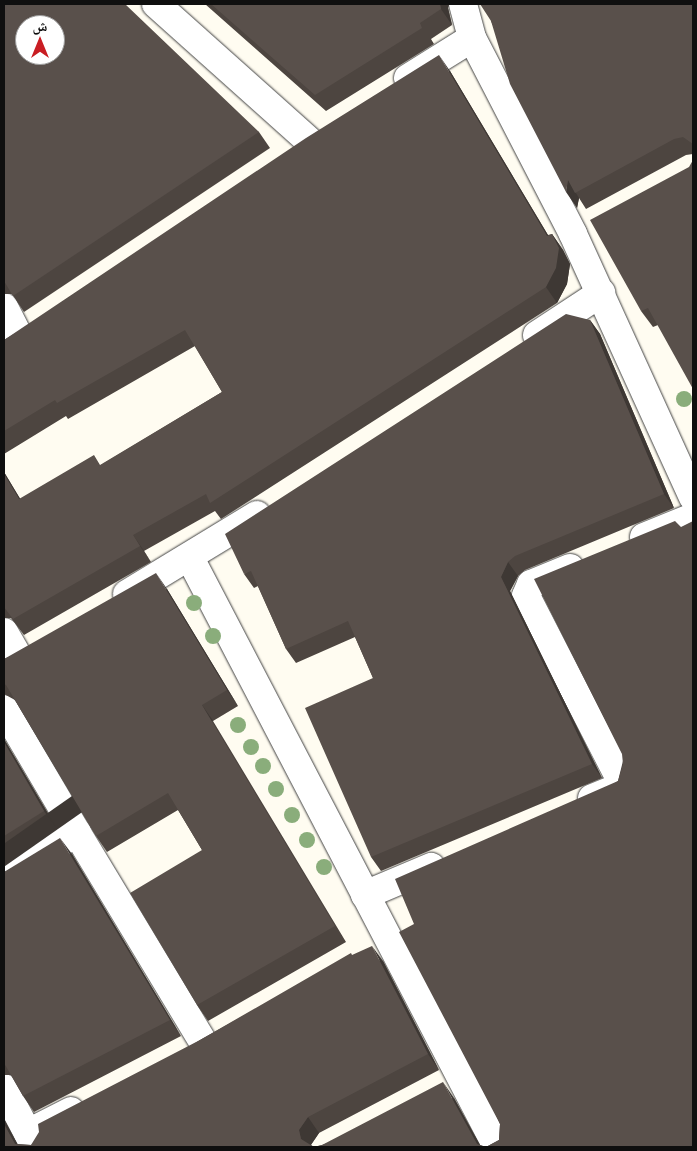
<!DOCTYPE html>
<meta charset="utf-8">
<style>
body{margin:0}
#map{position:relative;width:697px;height:1151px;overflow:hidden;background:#fffcf1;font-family:"Crimson Pro","Noto Naskh Arabic",serif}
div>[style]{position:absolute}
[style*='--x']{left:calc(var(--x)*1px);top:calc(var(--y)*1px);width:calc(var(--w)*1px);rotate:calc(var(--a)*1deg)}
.roads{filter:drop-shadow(0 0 1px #424242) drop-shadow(0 0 1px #424242)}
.minor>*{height:28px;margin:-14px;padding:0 14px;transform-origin:14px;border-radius:14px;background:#fff}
.trees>*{width:16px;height:16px;margin:-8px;border-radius:50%;background:#8aad7b}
.wall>*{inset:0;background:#4d4540}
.shaded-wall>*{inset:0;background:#3e3834;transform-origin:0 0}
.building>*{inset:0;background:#59504b}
span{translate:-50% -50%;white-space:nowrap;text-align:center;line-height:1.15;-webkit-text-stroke:5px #fff;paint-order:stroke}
.frame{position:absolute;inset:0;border:5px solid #0f0f0f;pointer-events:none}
.north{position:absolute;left:15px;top:15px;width:50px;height:50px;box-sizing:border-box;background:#fff;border:1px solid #9f9f9f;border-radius:50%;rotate:0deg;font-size:14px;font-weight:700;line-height:20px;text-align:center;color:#0f0f0f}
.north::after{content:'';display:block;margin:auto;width:18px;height:22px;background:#c91d23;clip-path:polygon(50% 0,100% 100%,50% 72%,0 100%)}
</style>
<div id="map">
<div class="roads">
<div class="minor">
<i style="--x:156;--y:4;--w:205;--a:41.8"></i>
<i style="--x:463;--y:4;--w:35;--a:75"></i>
<i style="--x:472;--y:38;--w:220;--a:62.7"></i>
<i style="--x:573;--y:234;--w:289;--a:65.5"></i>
<i style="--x:408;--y:78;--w:75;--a:-32"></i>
<i style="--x:4;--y:307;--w:31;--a:63"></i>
<i style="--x:537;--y:335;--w:77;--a:-33.3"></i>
<i style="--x:644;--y:537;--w:53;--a:-22.2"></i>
<i style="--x:190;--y:558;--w:664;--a:62.47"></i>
<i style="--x:570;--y:568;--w:42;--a:157.7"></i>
<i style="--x:531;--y:584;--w:13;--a:113"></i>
<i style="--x:526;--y:596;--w:203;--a:62.8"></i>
<i style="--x:619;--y:777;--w:11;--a:100"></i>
<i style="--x:617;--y:788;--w:27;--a:158"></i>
<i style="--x:127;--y:594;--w:152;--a:-31.3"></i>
<i style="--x:4;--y:632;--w:28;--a:60"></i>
<i style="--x:4;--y:709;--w:144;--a:59.5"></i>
<i style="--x:77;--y:833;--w:85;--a:149.5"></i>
<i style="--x:77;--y:833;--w:244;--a:58.9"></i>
<i style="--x:365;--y:895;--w:72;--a:-23"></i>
<i style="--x:4;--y:1088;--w:67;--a:62.3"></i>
<i style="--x:28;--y:1133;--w:48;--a:-27.1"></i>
</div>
</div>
<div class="trees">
<i style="left:684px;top:399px"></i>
<i style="left:194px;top:603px"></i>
<i style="left:213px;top:636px"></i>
<i style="left:238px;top:725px"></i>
<i style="left:251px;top:747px"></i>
<i style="left:263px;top:766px"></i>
<i style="left:276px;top:789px"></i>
<i style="left:292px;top:815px"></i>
<i style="left:307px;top:840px"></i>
<i style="left:324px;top:867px"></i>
</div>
<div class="wall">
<i style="clip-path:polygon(4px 4px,259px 132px,270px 148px,24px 312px,12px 294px,4px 294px)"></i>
<i style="clip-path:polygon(205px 4px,449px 4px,448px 8px,452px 25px,431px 39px,434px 44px,326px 111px)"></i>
<i style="clip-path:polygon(693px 4px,693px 154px,686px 155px,586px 209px,579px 198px,577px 208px,491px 21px)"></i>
<i style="clip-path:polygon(450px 71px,548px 235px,552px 234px,563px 250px,570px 264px,567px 284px,557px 303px,221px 519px,215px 511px,144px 551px,151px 562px,24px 635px,11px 618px,4px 618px,4px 472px,20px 499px,101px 465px,222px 392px,195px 346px,68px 419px,66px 416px,4px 454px,4px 340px)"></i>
<i style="clip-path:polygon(689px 167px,658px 325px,653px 327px,641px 311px)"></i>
<i style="clip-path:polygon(590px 320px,600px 334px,674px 508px,525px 570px,518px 576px,510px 591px,602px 778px,381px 871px,371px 857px,373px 678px,355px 637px,296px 663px,286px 649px,258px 586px,254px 588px,244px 574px)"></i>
<i style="clip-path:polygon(681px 527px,693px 1147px,4px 1147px,4px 1119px,17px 1144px,31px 1145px,200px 1040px,352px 955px,383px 961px,439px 1070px,319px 1133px,311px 1145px,314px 1147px,322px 1145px,454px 1098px,480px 1145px,486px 1147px,499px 1140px,500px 1124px,414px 924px,618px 781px)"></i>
<i style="clip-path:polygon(167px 589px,238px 706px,213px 721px,346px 942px,208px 1021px,197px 1005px,202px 850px,178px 810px,107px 852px,96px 836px,15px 700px,4px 694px,4px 659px)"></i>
<i style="clip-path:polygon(4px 739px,56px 827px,4px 858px)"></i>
<i style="clip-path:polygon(72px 854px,181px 1036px,34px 1112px,23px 1096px,11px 1075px,4px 1075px,4px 872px)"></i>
</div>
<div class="shaded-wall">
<i style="clip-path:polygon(440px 4px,449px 4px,448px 8px,452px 25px,441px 9px)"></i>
<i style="clip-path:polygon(439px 55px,450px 71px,558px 252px,547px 236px)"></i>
<i style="clip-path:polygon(568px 180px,579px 198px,577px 208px,566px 192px)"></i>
<i style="clip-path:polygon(552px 234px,563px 250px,570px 264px,567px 284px,557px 303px,546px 287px)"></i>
<i style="clip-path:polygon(590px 320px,600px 334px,674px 508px,664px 494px)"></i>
<i style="clip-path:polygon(4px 472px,30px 515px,19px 499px,4px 474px)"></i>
<i style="clip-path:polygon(133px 535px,144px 551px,151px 562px,140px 546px)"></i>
<i style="clip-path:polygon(508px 562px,518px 576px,510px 591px,602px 778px,592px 764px,501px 577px)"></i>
<i style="clip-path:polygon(156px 573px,167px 589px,238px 706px,227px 690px)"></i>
<i style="left:202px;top:705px;width:19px;height:258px;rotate:55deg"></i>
<i style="clip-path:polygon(4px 739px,56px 827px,44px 811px,4px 742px)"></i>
<i style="clip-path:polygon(60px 838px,72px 854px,181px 1036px,170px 1020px)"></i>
<i style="clip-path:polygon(372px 946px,383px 961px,439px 1070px,428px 1054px)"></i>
<i style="clip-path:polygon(443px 1082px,454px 1098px,481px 1147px,477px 1144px)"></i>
<i style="clip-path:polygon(308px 1117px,319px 1133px,310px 1146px,301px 1139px,299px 1130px)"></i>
<i style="clip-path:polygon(4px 1119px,19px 1147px,15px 1144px,4px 1124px)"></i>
</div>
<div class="building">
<i style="clip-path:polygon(evenodd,4px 4px,125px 4px,259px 132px,13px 296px,4px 281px,4px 4px,25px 25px,55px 25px,55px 55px,25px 55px,25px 25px)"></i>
<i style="clip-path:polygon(211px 4px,440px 4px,441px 9px,420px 23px,422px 28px,315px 95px)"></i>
<i style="clip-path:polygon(480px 4px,693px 4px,693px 144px,683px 137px,674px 139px,575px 193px,568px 180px,566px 192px,510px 84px,491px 21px)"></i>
<i style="clip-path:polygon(439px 55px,547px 236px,552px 234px,559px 248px,556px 268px,546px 287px,210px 503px,206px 494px,133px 535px,140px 546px,13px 619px,4px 607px,4px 474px,19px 499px,94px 455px,100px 465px,222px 392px,185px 330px,57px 403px,55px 400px,4px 431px,4px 340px,306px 138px)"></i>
<i style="clip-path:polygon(693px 160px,693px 389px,648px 308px,641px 311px,590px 220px,689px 167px)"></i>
<i style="clip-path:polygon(566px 314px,590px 320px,664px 494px,515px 556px,508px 562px,501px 577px,592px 764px,371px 857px,305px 708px,373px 678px,348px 621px,286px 649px,251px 571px,244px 574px,225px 534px)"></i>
<i style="clip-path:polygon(675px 521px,681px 527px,693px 521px,693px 1147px,4px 1147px,4px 1124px,15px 1144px,31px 1145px,39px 1132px,38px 1124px,200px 1040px,351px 953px,352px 955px,372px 946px,428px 1054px,308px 1117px,299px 1130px,301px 1139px,314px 1147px,322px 1145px,443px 1082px,477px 1144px,486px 1147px,499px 1140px,500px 1124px,399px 932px,414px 924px,395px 879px,618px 781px,623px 764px,622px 754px,534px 579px)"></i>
<i style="clip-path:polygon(156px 573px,227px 690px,202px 705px,335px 926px,197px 1005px,130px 893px,202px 850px,168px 793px,96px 836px,6px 685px,4px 684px,4px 659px)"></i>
<i style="clip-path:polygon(4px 742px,44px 811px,4px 836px)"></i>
<i style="clip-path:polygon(60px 838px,170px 1020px,23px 1096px,4px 1063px,4px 872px)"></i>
</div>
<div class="frame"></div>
<div class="north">ش</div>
</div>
